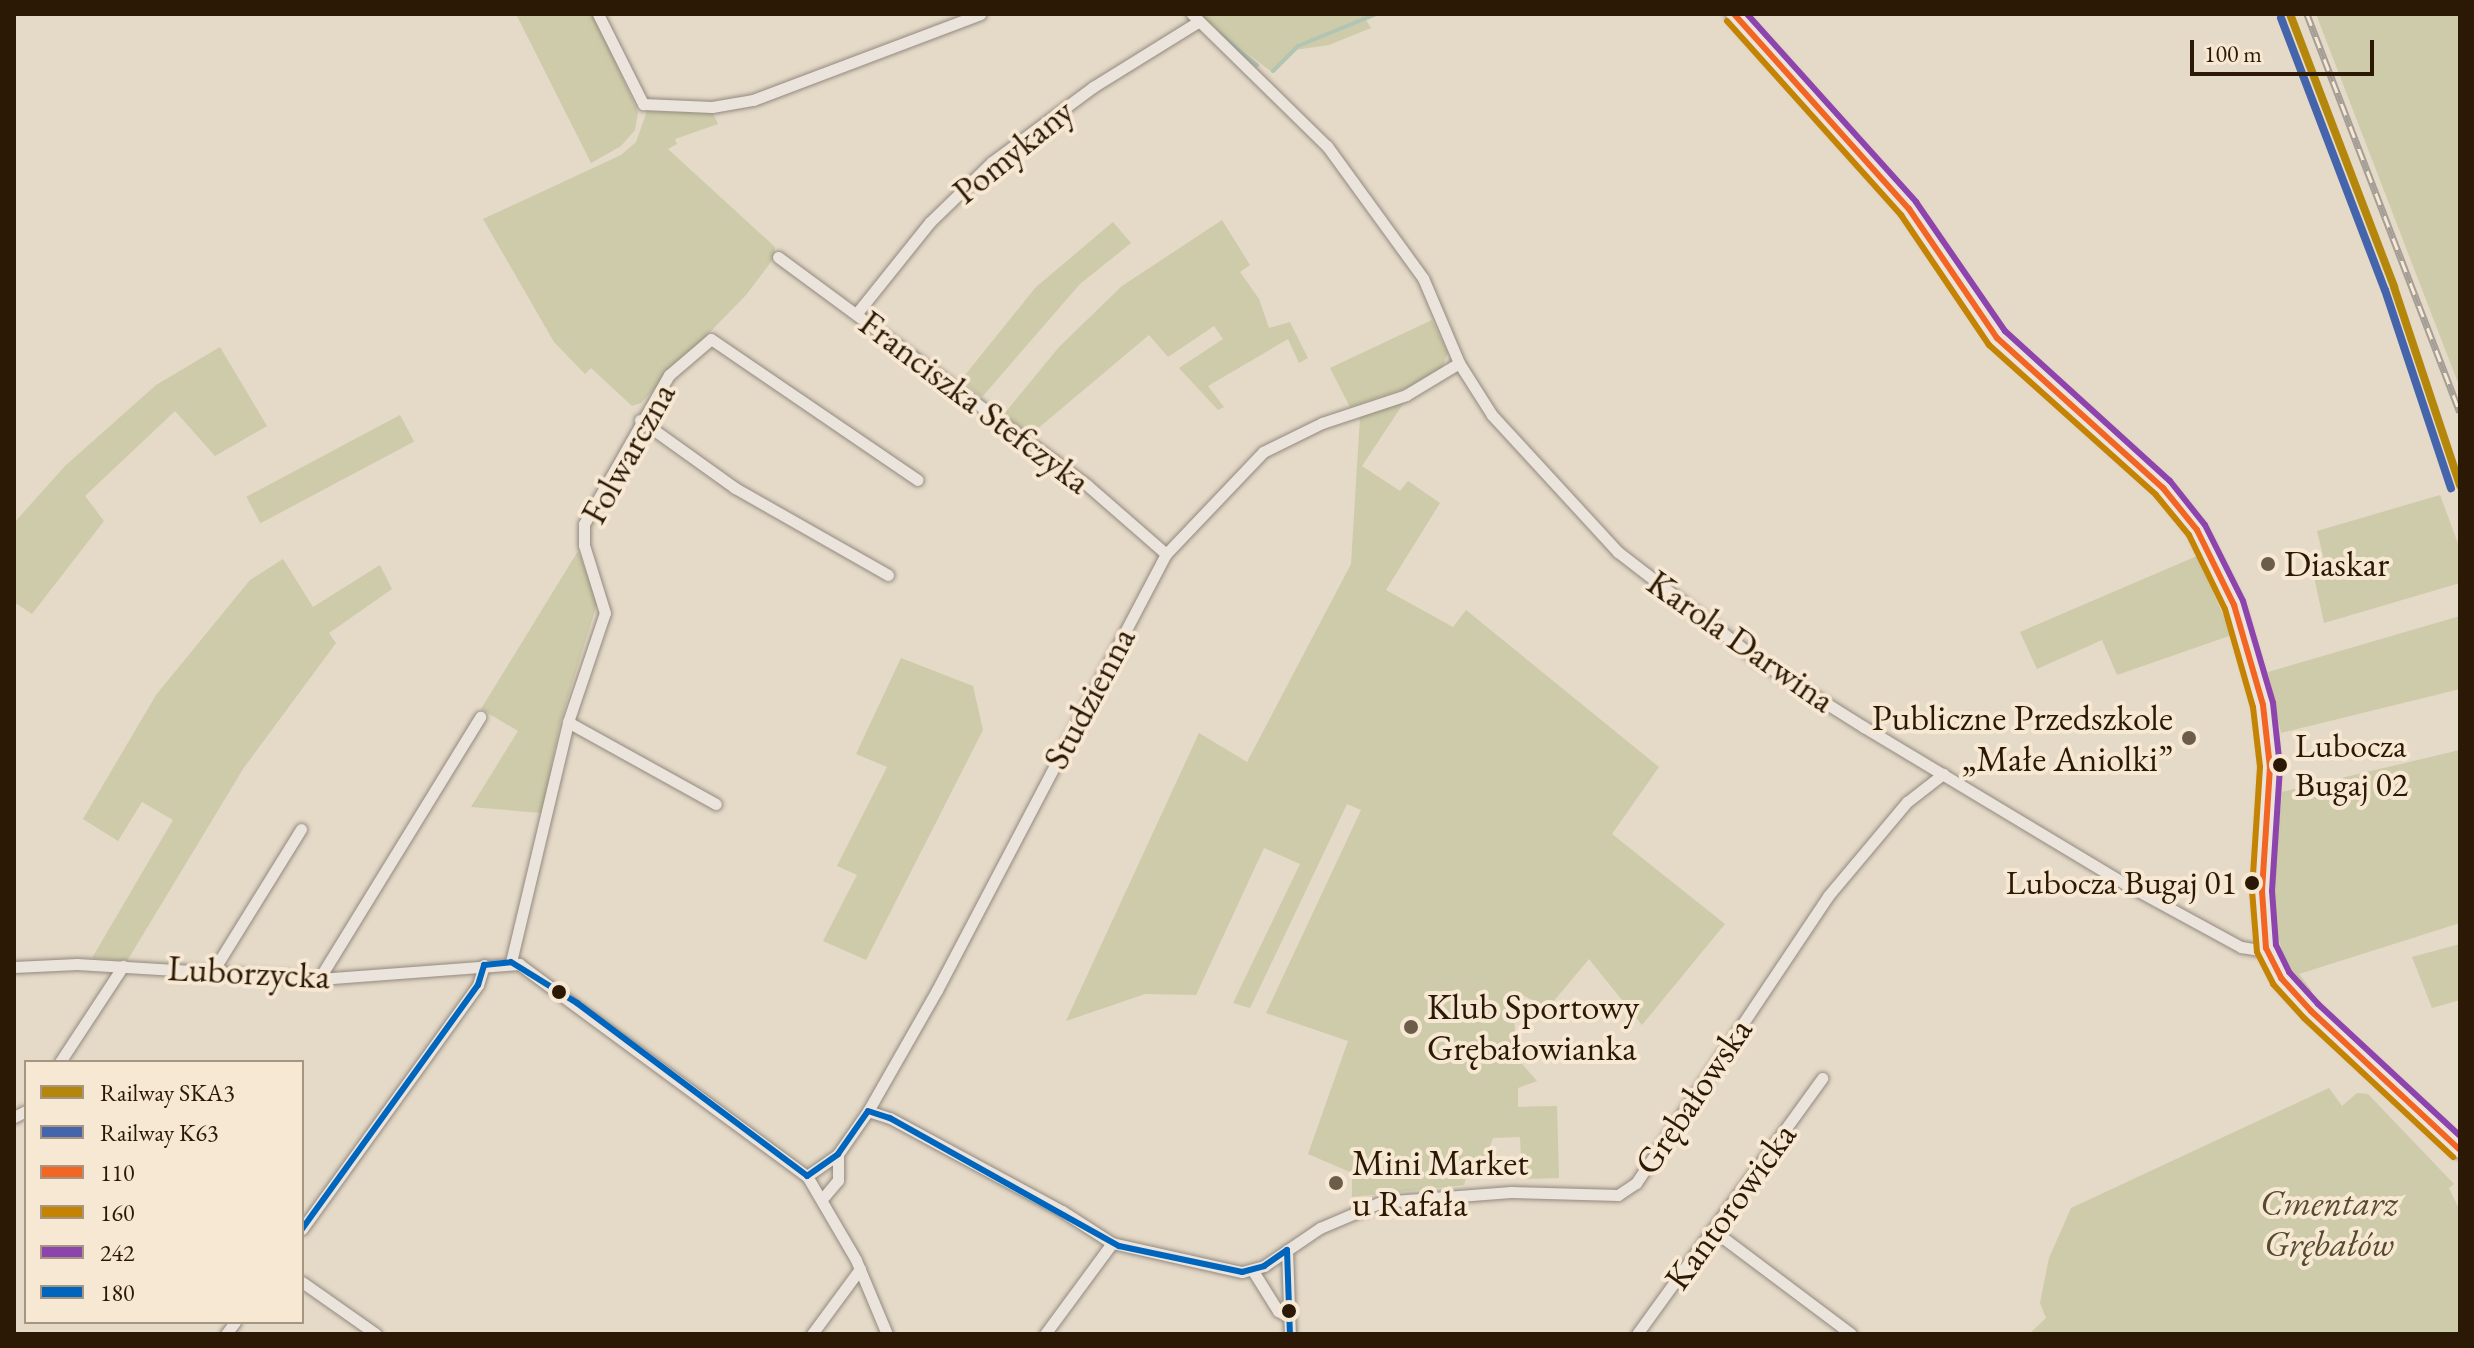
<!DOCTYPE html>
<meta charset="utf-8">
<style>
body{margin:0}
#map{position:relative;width:2474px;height:1348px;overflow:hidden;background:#e5d9c8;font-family:"EB Garamond",serif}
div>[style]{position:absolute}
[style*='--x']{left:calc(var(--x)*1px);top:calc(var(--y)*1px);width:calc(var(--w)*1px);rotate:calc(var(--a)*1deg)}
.green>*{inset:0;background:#cdcba9;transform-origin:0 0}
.stream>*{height:4px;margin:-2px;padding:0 2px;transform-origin:2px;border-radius:2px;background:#b2c5b4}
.roads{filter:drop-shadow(0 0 2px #928a7e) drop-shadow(0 0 2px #928a7e)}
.street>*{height:11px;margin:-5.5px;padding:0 5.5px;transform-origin:5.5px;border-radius:5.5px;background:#eae4dc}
.secondary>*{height:16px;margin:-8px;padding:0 8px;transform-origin:8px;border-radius:8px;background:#eae4dc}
.rail>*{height:7px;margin-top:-3.5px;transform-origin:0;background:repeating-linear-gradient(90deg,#f7e8d3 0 12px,#a49e96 0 24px);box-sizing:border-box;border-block:2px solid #a49e96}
.bus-1>*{height:6px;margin:-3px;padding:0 3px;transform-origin:3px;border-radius:3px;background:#f26522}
.bus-2>*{height:6px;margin:-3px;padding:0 3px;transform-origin:3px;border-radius:3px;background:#c48302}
.bus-3>*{height:6px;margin:-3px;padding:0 3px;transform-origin:3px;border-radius:3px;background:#8e44ad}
.bus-4>*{height:6px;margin:-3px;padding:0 3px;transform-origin:3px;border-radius:3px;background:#0065bd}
.rail-1>*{height:8px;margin:-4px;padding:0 4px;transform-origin:4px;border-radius:4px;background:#b4870c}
.rail-2>*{height:8px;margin:-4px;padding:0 4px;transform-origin:4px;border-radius:4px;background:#4464ac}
.dots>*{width:22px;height:22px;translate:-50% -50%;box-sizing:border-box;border:4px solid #f7e8d3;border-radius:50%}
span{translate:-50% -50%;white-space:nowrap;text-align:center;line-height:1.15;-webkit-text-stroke:8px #f7e8d3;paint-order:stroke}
.bus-label{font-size:34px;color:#2b1906}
.left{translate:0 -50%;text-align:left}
.right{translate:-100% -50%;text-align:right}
.street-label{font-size:36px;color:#2b1906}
.poi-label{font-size:36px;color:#2b1906}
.park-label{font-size:36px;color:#564b2f;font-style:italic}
.frame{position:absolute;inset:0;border:16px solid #2b1906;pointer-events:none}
.legend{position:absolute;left:24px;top:1060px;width:280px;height:264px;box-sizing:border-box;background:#f7e8d3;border:2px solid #a59581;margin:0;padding:10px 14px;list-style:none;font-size:24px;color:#2b1906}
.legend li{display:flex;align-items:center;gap:16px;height:40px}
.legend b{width:40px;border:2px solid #a59581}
.scale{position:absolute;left:2190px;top:40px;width:184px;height:36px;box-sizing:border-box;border:4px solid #2b1906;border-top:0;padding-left:10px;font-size:24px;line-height:28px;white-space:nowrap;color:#2b1906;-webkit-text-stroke:6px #f7e8d3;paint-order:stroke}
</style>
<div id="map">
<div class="green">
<i style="clip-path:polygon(516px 14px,594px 14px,638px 112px,635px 130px,621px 146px,591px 163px)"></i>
<i style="clip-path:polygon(1196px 14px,1370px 14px,1364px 17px,1371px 28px,1329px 45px,1294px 50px,1273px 73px)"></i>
<i style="clip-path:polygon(2316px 14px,2460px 14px,2460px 388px)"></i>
<i style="clip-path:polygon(647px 111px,713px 113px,718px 124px,675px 139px,677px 144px,668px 149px,775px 247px,774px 258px,746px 295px,641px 403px,632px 406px,591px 368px,585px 374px,554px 342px,483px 219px,621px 155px,636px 142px)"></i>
<i style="clip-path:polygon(1222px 220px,1250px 265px,1240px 272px,1259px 299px,1269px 328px,1290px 322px,1308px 358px,1299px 363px,1288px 339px,1208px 386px,1224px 407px,1218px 410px,1179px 368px,1223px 339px,1214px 326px,1168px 357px,1149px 335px,1030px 435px,1004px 414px,1059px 347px,1122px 286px)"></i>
<i style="clip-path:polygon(1113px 222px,1131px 243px,1080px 284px,982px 397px,961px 380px,1036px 287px)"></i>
<i style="clip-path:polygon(1432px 320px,1448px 353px,1442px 368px,1419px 384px,1350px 407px,1330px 368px)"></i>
<i style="clip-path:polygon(220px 347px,267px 426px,215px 456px,175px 411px,85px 496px,104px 521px,32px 614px,14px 602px,14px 523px,65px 466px,156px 385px)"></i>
<i style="clip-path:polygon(1405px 401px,1362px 466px,1400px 491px,1408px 481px,1440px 503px,1386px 590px,1453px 627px,1466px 610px,1659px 767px,1612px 834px,1725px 924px,1642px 1025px,1589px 959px,1548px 1008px,1513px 990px,1516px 1057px,1537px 1081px,1518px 1088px,1518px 1107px,1557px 1106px,1559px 1178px,1522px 1179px,1520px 1137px,1493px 1138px,1481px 1172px,1469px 1168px,1464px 1185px,1352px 1197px,1352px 1173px,1308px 1154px,1348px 1041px,1266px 1013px,1361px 810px,1347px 804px,1250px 1008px,1233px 1003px,1300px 864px,1264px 848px,1196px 995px,1145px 994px,1066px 1021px,1199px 733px,1247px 762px,1351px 564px,1360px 417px)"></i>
<i style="left:400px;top:415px;width:30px;height:174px;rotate:62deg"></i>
<i style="clip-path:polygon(2440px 495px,2460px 549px,2460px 583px,2324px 623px,2313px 572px,2326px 568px,2317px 531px)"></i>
<i style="clip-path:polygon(578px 551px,598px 601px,560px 723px,542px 813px,471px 807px,518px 731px,481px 709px)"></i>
<i style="clip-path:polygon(2197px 556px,2232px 635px,2117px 675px,2102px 640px,2037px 669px,2020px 632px)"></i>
<i style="clip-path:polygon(283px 559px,313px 607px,380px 565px,392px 589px,329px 633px,336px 643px,243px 769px,127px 961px,92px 958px,173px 820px,142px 802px,118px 841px,83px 819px,156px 695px,250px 580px)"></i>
<i style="clip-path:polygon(2460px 616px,2460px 689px,2281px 733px,2268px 672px)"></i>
<i style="clip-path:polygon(901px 658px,973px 686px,983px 730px,866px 960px,823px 941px,857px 875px,837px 866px,887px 767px,856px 754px)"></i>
<i style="clip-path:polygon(2460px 750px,2460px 923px,2299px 974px,2312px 991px,2307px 994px,2292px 979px,2270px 914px,2282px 792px)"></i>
<i style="clip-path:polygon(2460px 944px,2460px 1000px,2432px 1008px,2412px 957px)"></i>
<i style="clip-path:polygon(2329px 1088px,2342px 1106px,2357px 1093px,2368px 1094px,2454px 1184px,2449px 1188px,2460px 1211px,2460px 1334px,2029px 1334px,2046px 1318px,2040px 1303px,2049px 1258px,2071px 1208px)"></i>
</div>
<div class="stream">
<i style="--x:1219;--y:33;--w:50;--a:40.1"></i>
<i style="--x:1273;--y:71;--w:35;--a:-45"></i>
<i style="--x:1298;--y:46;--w:84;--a:-22.3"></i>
</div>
<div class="roads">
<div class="street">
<i style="--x:598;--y:14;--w:101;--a:63.4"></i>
<i style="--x:643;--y:104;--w:69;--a:2.5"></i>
<i style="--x:712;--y:107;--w:42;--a:-9.7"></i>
<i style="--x:753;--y:100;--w:243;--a:-20.7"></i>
<i style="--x:1192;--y:14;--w:189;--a:44.4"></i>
<i style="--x:1327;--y:146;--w:163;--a:54"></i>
<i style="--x:1423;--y:278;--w:92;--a:67"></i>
<i style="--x:1459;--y:363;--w:62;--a:57.6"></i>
<i style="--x:1492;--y:415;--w:186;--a:47.4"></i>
<i style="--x:1618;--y:552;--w:178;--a:37.7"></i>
<i style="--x:1759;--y:661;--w:124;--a:32.2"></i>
<i style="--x:1864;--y:727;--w:309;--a:31"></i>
<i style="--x:2129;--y:886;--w:128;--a:28.6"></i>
<i style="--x:2241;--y:947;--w:26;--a:9"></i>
<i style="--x:778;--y:257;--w:384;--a:36.4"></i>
<i style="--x:1087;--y:485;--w:105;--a:41.1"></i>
<i style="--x:857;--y:313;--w:117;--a:-51.3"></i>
<i style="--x:930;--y:222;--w:86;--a:-44.1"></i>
<i style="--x:992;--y:162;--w:126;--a:-36.6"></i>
<i style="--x:1093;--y:87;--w:123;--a:-31.8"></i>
<i style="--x:640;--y:420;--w:117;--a:35.6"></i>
<i style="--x:735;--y:488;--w:176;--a:29.6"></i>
<i style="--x:568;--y:722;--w:169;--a:29"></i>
<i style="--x:511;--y:962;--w:247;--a:-76.6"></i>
<i style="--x:568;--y:722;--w:115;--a:-71.3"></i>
<i style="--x:605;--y:613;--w:71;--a:-107.2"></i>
<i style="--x:584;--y:545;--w:21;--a:-90"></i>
<i style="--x:584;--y:524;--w:172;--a:-60.3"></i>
<i style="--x:669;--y:375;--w:55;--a:-40.6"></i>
<i style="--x:711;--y:339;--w:250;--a:34.3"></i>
<i style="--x:14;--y:967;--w:63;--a:-2.7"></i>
<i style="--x:77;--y:964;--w:242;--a:3.5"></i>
<i style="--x:319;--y:979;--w:201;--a:-4.3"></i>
<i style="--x:519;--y:964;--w:358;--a:36.4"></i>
<i style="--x:807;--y:1176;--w:97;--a:59.7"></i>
<i style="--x:856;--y:1260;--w:80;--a:67.3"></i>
<i style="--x:213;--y:971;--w:167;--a:-58.2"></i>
<i style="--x:319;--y:979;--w:308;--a:-58.4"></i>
<i style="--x:60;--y:1062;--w:115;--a:-56.7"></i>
<i style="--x:868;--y:1111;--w:23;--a:18"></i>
<i style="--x:890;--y:1118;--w:196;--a:28.4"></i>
<i style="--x:1062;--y:1211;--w:59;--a:32.6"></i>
<i style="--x:1112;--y:1243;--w:133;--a:12.6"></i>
<i style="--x:1242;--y:1272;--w:23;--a:-15"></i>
<i style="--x:1264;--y:1266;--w:68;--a:-34.2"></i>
<i style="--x:1320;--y:1228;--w:66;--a:-23.1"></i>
<i style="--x:1381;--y:1202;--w:130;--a:-4.4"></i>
<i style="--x:1511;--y:1192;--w:107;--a:1.6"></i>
<i style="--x:1618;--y:1195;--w:22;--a:-34"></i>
<i style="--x:1636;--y:1183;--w:345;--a:-56.2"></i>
<i style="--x:1828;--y:896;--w:123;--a:-50"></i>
<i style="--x:1907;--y:802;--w:46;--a:-37.9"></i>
<i style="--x:14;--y:1117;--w:13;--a:-27"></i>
<i style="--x:807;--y:1176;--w:38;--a:-35"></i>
<i style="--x:838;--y:1154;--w:52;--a:-55.1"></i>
<i style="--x:868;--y:1111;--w:139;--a:-60.3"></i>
<i style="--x:937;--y:990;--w:492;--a:-62.3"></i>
<i style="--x:1166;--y:554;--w:141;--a:-46.4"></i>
<i style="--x:1263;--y:452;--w:66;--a:-26.2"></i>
<i style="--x:1322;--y:423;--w:89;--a:-18.4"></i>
<i style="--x:1406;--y:395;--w:62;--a:-31.1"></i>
<i style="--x:823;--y:1198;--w:23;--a:-50"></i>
<i style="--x:838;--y:1180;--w:26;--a:-90"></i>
<i style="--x:302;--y:1229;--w:301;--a:-54.2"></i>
<i style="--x:478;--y:985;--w:21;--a:-73"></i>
<i style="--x:1714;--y:1231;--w:171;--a:36.9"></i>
<i style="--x:1287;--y:1250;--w:84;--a:88"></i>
<i style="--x:1253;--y:1271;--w:47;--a:58"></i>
<i style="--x:1278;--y:1311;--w:11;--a:27"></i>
<i style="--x:302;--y:1282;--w:90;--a:35.1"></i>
<i style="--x:226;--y:1334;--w:15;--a:-53"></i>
<i style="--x:812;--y:1334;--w:81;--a:-53.6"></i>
<i style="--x:1045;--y:1334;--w:113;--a:-53.6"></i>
<i style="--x:1637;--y:1334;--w:316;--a:-54.1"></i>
</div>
<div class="secondary">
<i style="--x:1734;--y:14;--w:262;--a:48.1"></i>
<i style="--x:1909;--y:209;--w:156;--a:55.7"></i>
<i style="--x:1997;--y:338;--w:224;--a:42.1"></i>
<i style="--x:2163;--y:488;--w:54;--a:51"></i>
<i style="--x:2197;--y:530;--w:84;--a:63.7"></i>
<i style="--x:2234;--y:605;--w:104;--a:73.8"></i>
<i style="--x:2263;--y:705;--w:62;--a:83.6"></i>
<i style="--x:2270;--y:767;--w:124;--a:93.7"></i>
<i style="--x:2262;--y:891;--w:57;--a:86"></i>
<i style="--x:2266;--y:948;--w:34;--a:63"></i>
<i style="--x:2281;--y:978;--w:45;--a:47.7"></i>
<i style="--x:2311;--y:1011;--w:204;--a:43"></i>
</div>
</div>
<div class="rail">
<i style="--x:2307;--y:14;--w:426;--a:69"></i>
</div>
<div class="bus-1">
<i style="--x:1734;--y:14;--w:262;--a:48.1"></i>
<i style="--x:1909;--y:209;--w:156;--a:55.7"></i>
<i style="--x:1997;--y:338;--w:224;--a:42.1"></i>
<i style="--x:2163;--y:488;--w:54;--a:51"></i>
<i style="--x:2197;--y:530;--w:84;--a:63.7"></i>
<i style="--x:2234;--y:605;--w:104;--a:73.8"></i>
<i style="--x:2263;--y:705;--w:62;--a:83.6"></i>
<i style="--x:2270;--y:767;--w:124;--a:93.7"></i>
<i style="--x:2262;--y:891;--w:57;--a:86"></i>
<i style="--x:2266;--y:948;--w:34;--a:63"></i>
<i style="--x:2281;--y:978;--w:45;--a:47.7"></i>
<i style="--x:2311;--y:1011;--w:204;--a:43"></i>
</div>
<div class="bus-2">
<i style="--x:1727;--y:21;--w:261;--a:48.1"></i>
<i style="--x:1901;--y:215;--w:157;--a:55.9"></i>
<i style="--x:1989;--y:345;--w:224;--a:41.9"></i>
<i style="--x:2156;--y:495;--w:52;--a:50.5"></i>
<i style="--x:2189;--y:535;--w:82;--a:64.1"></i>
<i style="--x:2225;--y:609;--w:102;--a:74.1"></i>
<i style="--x:2253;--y:707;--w:60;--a:83.3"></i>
<i style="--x:2260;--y:767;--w:123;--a:93.7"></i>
<i style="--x:2252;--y:890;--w:62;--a:85.4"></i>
<i style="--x:2257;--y:952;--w:36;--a:63"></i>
<i style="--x:2273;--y:984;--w:46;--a:47.6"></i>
<i style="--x:2304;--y:1018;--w:204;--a:43"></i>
</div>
<div class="bus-3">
<i style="--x:1747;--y:14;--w:253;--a:48"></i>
<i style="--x:1916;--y:202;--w:157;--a:55.4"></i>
<i style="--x:2005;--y:331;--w:223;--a:42.3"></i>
<i style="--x:2170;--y:481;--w:56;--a:51.5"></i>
<i style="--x:2205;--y:525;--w:85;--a:63.4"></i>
<i style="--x:2243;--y:601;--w:106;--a:73.6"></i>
<i style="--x:2273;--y:703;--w:64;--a:83.8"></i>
<i style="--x:2280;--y:767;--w:124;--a:93.7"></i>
<i style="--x:2272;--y:891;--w:54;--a:85.8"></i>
<i style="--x:2276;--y:945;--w:30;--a:64"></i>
<i style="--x:2289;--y:972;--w:43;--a:47.8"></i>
<i style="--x:2318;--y:1004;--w:194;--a:42.9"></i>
</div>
<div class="bus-4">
<i style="--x:302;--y:1229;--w:301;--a:-54.2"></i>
<i style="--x:478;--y:985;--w:21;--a:-73"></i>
<i style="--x:484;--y:965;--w:27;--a:-6"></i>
<i style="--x:511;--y:962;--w:78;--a:31.8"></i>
<i style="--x:577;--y:1003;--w:288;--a:36.9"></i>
<i style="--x:807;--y:1176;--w:38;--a:-35"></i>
<i style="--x:838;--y:1154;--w:52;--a:-55.1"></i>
<i style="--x:868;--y:1111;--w:23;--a:18"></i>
<i style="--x:890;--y:1118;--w:262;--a:29.2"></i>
<i style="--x:1119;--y:1246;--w:126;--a:11.9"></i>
<i style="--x:1242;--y:1272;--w:23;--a:-15"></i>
<i style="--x:1264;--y:1266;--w:28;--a:-35"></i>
<i style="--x:1287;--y:1250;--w:84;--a:88"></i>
</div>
<div class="rail-1">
<i style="--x:2290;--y:14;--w:292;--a:69.1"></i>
<i style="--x:2394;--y:287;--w:209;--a:71.6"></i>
</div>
<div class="rail-2">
<i style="--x:2281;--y:18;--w:291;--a:69.1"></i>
<i style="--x:2385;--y:290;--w:209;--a:71.6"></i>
</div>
<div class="dots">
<i style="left:2268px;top:564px;background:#6c5c4a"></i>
<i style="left:2189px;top:738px;background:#6c5c4a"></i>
<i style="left:2280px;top:765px;background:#2b1906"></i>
<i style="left:2252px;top:883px;background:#2b1906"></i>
<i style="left:559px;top:992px;background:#2b1906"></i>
<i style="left:1411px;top:1027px;background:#6c5c4a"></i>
<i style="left:1336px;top:1183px;background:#6c5c4a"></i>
<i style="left:1289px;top:1311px;background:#2b1906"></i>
</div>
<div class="bus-label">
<span class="left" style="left:2295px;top:765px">Lubocza<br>Bugaj 02</span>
<span class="right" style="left:2237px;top:883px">Lubocza Bugaj 01</span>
</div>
<div class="street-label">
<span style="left:1013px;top:151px;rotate:-39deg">Pomykany</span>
<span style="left:975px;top:402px;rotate:37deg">Franciszka Stefczyka</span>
<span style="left:628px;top:453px;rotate:-61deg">Folwarczna</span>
<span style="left:1741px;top:641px;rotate:35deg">Karola Darwina</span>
<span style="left:1089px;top:698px;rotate:-62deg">Studzienna</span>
<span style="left:249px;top:972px;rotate:3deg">Luborzycka</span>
<span style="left:1693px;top:1096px;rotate:-56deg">Grębałowska</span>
<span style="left:1730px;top:1206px;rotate:-54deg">Kantorowicka</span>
</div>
<div class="poi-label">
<span class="left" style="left:2284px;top:564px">Diaskar</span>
<span class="right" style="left:2173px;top:738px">Publiczne Przedszkole<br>„Małe Aniolki”</span>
<span class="left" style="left:1427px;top:1027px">Klub Sportowy<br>Grębałowianka</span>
<span class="left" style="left:1352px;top:1183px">Mini Market<br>u Rafała</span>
</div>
<div class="park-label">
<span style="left:2329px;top:1223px">Cmentarz<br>Grębałów</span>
</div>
<div class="frame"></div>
<ul class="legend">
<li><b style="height:10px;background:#b4870c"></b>Railway SKA3</li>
<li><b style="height:10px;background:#4464ac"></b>Railway K63</li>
<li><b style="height:10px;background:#f26522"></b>110</li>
<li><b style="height:10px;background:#c48302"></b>160</li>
<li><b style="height:10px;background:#8e44ad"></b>242</li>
<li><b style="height:10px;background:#0065bd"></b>180</li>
</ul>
<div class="scale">100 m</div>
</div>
